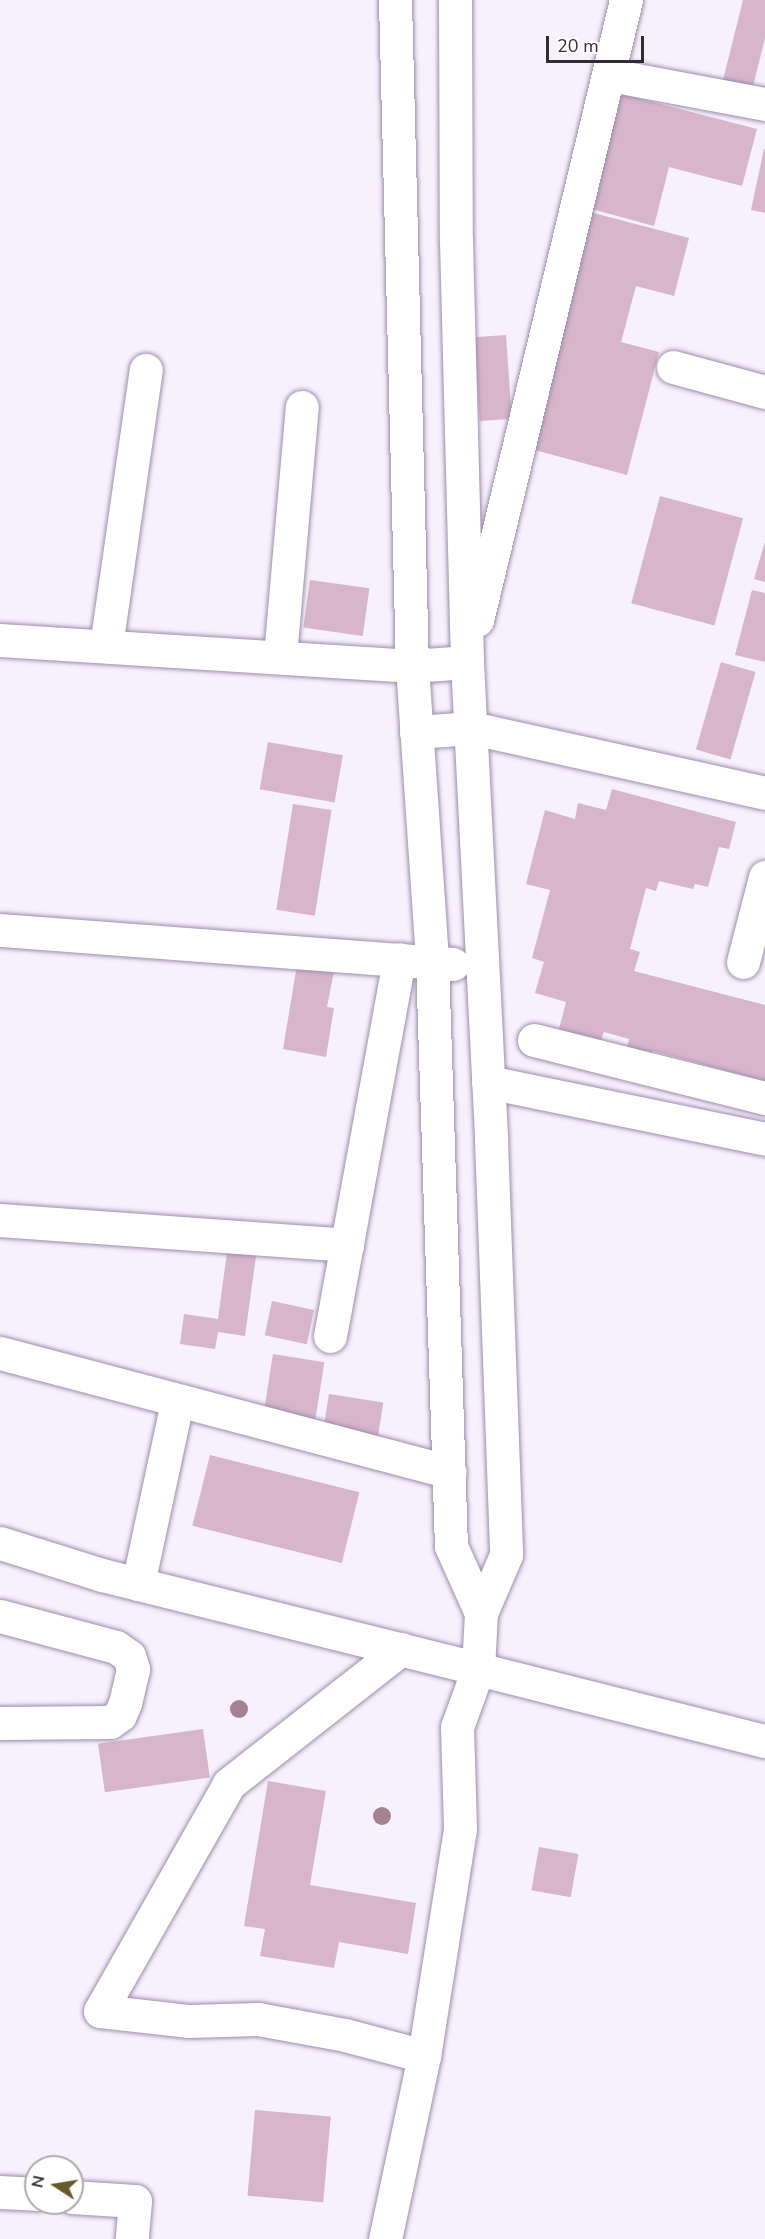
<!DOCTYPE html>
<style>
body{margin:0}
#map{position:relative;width:765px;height:2239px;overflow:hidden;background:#f7f0fd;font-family:"Nunito Sans",sans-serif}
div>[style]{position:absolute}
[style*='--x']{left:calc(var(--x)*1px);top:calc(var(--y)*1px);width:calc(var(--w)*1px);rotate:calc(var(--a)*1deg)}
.building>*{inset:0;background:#d7b5cb;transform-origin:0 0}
.roads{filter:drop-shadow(0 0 2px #9d8cab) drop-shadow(0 0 2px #9d8cab)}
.minor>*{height:33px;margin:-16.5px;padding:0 16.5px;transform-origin:16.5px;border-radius:16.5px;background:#fff}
.trees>*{width:18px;height:18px;margin:-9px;border-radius:50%;background:#a5828f}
span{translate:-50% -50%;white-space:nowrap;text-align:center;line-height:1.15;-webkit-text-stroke:6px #fff;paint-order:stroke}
.north{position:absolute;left:24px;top:2155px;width:60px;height:60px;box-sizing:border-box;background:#fff;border:2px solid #adaaaf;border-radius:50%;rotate:282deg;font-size:16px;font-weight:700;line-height:24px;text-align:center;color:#312a37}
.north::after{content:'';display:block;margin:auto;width:21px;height:27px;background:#665b28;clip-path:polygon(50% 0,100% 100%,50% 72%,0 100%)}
.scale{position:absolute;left:546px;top:36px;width:98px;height:27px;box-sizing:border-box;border:3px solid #312a37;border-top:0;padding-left:8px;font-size:18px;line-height:21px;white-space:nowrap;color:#312a37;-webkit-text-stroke:4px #fff;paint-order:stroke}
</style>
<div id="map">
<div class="building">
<i style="clip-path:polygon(743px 0,765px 0,765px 38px,751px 95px,721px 88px)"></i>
<i style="clip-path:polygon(618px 93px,757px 129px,742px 186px,669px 167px,654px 226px,588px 208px)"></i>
<i style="clip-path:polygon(764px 149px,765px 149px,765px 213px,751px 210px)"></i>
<i style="clip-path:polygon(582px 210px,689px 238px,674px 296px,636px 286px,621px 342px,659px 352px,627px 475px,520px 446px)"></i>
<i style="left:506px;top:335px;width:84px;height:32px;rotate:86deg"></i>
<i style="left:660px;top:496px;width:86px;height:111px;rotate:15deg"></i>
<i style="clip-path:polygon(765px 542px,765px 582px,754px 579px)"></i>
<i style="left:310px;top:580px;width:60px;height:48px;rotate:8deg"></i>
<i style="clip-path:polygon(752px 590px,765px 593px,765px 662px,735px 655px)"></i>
<i style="left:721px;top:662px;width:36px;height:91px;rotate:16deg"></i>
<i style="left:268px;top:742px;width:76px;height:48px;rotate:10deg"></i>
<i style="clip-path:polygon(612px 789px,736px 822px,729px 849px,719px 847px,708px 887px,695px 884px,693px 889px,659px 881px,656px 891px,646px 888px,630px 949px,640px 952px,634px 971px,765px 1005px,765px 1081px,653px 1051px,651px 1058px,626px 1051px,629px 1039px,604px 1032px,601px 1040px,559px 1029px,566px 1002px,535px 993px,544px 962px,532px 958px,550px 890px,526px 884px,545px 810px,575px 819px,578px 803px,606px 810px)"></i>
<i style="left:293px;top:804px;width:39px;height:107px;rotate:9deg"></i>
<i style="clip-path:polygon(297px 965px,334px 971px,327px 1007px,334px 1008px,326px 1057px,283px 1049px)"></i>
<i style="clip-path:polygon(227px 1252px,256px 1256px,245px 1336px,218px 1332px,215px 1349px,180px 1344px,184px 1314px,218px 1319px)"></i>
<i style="left:272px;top:1301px;width:43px;height:35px;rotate:12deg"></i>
<i style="left:273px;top:1354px;width:52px;height:70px;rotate:9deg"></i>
<i style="left:329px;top:1394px;width:55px;height:39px;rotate:9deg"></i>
<i style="left:210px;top:1455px;width:154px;height:73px;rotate:14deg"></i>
<i style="left:203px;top:1729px;width:49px;height:106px;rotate:82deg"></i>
<i style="clip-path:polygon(268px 1781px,326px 1791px,310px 1885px,416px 1903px,408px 1954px,339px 1942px,334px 1968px,260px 1956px,265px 1929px,244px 1926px)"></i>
<i style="left:539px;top:1847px;width:40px;height:44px;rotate:10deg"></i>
<i style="left:255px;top:2110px;width:76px;height:86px;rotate:5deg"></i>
</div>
<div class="roads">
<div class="minor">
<i style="--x:395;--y:0;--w:666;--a:88.54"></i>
<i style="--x:412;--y:666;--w:297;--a:86.1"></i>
<i style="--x:432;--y:962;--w:584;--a:88.14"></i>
<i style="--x:451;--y:1546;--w:73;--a:65.9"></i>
<i style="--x:455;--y:0;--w:241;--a:89.8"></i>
<i style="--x:456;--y:241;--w:421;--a:88.5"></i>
<i style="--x:467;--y:662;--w:479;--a:87.1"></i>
<i style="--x:491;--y:1140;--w:415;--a:87.9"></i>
<i style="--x:506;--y:1555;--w:63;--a:113.3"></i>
<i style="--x:481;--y:1613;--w:56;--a:93.1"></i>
<i style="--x:478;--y:1669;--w:296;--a:14.1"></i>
<i style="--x:610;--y:75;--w:158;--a:10.6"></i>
<i style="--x:673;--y:367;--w:95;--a:15.2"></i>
<i style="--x:477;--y:620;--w:638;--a:-76.49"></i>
<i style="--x:0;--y:640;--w:413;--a:3.6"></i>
<i style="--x:412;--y:666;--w:55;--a:-4.2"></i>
<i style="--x:106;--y:646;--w:279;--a:-81.8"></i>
<i style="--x:280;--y:656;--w:250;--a:-85"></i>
<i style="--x:416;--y:732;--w:56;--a:-4.1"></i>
<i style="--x:472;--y:728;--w:300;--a:12.5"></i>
<i style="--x:0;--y:930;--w:454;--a:4.3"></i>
<i style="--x:743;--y:962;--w:88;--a:-75.5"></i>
<i style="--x:534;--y:1040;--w:238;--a:14.1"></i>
<i style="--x:488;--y:1082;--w:283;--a:11.6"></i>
<i style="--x:0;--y:1220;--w:348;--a:4.1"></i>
<i style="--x:330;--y:1336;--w:383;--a:-79.6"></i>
<i style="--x:0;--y:1353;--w:465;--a:14.8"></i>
<i style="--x:0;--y:1543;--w:107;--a:17.4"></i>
<i style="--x:102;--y:1575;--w:388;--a:14"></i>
<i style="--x:478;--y:1669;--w:62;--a:109.9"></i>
<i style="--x:457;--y:1727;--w:102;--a:88.3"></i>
<i style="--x:460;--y:1829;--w:230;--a:99"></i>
<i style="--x:424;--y:2056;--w:187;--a:102"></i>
<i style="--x:138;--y:1584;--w:186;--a:-77.9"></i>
<i style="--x:0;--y:1616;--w:120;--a:15"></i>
<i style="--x:116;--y:1647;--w:16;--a:35"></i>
<i style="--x:129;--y:1656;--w:14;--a:73"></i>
<i style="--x:133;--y:1669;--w:35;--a:103"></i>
<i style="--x:125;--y:1703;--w:13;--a:113"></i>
<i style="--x:120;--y:1715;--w:12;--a:145"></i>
<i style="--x:110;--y:1722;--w:110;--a:179.5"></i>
<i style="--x:401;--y:1649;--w:219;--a:141.9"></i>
<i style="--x:229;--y:1784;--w:261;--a:119.6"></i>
<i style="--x:100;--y:2011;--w:90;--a:6.4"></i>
<i style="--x:189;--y:2021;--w:69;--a:-1.7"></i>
<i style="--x:258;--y:2019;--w:88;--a:10.4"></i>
<i style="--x:345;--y:2035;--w:82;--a:14.9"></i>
<i style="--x:0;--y:2192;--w:36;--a:3"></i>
<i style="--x:72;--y:2197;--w:63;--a:3.6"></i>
<i style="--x:135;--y:2201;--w:38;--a:95"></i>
</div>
</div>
<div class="trees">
<i style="left:239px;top:1709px"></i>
<i style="left:382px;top:1816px"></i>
</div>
<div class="north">N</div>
<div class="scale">20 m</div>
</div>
